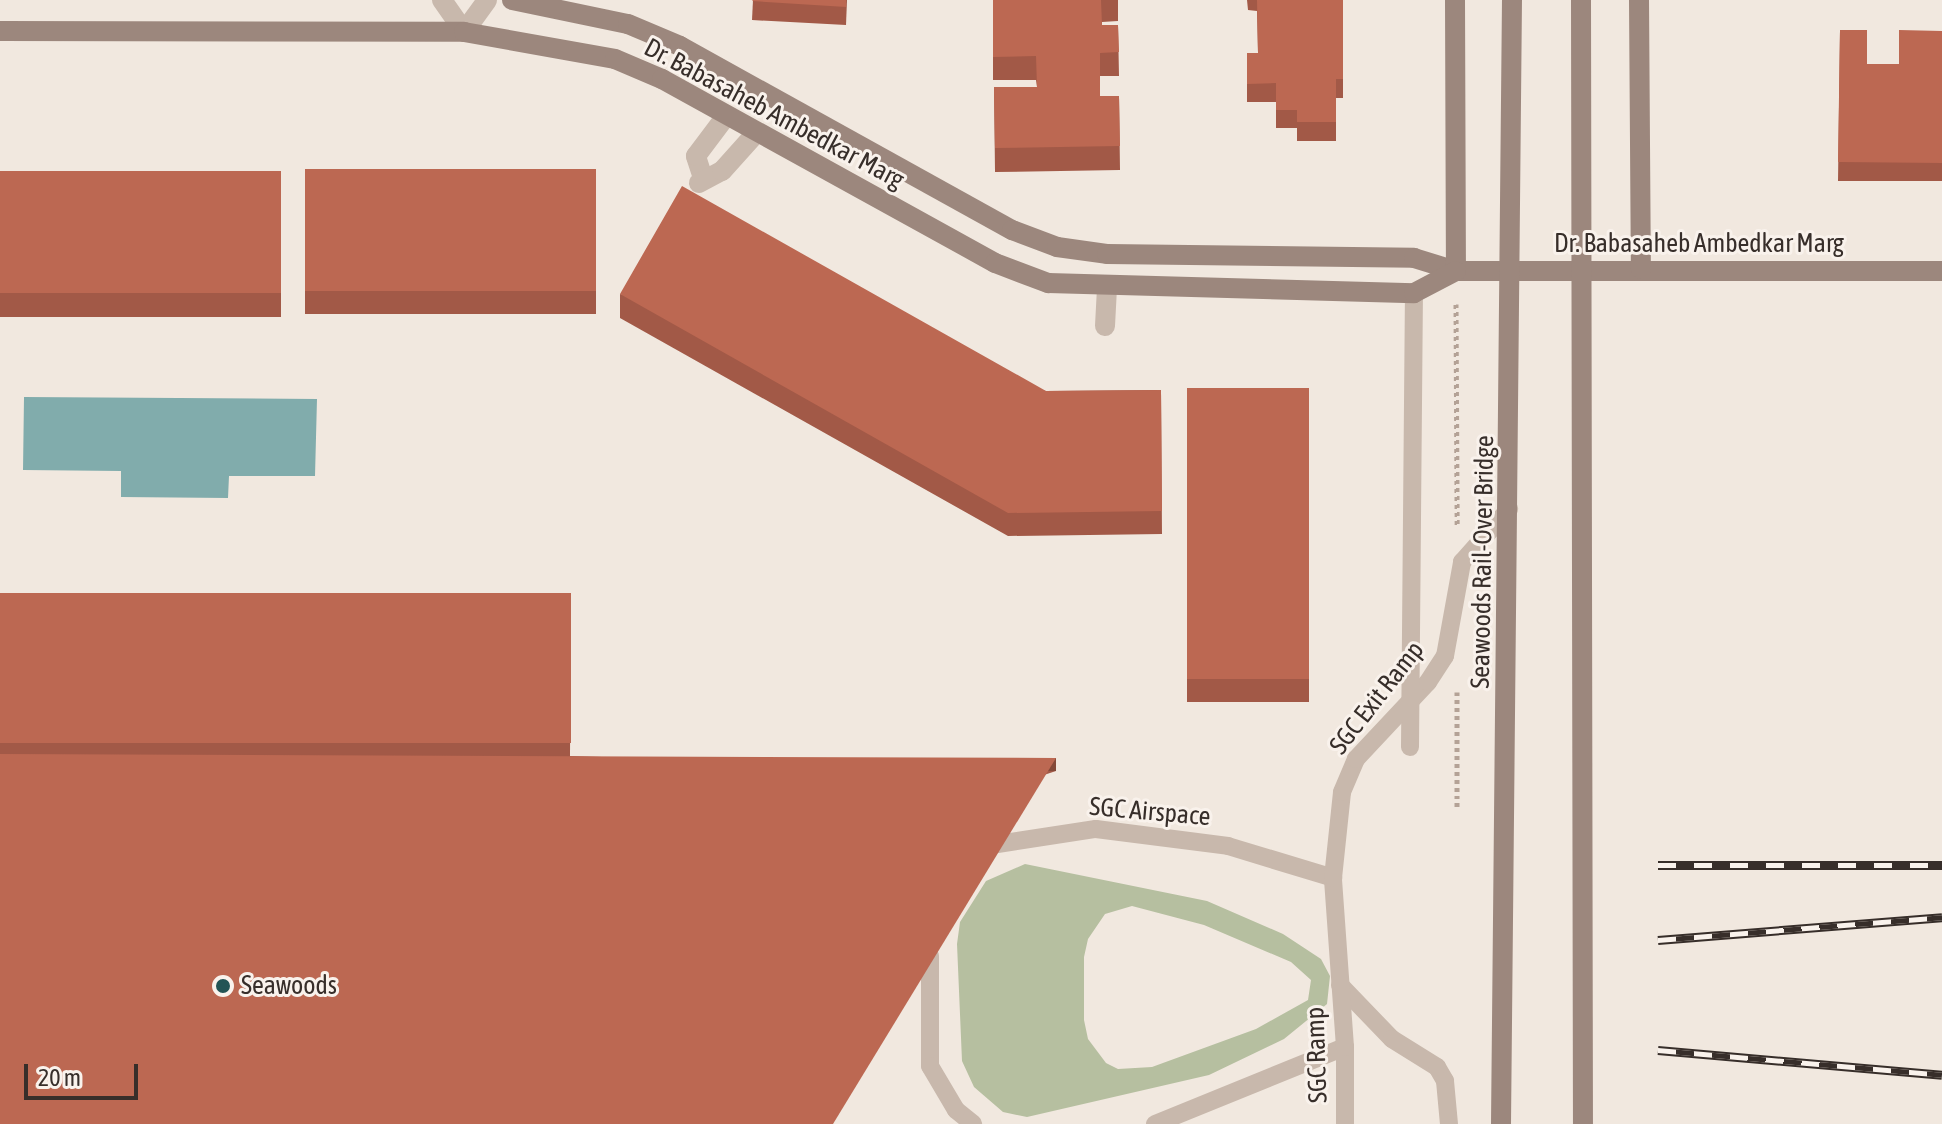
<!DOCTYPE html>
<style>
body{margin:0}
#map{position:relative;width:1942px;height:1124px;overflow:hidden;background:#f1e8df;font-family:"Asap Condensed",sans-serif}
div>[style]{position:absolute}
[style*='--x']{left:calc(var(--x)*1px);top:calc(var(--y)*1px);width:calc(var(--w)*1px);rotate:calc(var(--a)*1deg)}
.green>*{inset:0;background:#b6bfa0}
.water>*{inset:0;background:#81acac}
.path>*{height:5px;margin-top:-2.5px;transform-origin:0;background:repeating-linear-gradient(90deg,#b4a296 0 4px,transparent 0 8px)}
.lane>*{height:18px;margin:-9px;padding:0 9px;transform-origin:9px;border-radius:9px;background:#c8b8ac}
.street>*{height:20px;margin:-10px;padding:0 10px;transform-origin:10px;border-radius:10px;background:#c8b8ac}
.secondary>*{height:20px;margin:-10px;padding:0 10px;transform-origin:10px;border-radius:10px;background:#9c877d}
.rail>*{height:9px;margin-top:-4.5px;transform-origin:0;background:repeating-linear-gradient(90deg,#f9f2ec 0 18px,#372e2a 0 36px);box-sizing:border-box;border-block:2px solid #372e2a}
.lane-bridge>*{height:18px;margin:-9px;padding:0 9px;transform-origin:9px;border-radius:9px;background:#c8b8ac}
.secondary-bridge>*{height:20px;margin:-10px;padding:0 10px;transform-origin:10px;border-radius:10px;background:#9c877d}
.wall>*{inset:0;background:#a25947;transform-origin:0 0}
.shaded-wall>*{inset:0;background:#844939;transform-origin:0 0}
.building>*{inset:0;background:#bc6852;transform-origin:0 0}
.dots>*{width:22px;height:22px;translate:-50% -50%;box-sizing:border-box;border:4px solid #f9f2ec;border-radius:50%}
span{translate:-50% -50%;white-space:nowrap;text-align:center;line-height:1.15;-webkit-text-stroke:6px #f9f2ec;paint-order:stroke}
.street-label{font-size:26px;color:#372e2a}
.poi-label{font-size:26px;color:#372e2a}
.left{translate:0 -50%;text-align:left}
.scale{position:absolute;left:24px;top:1064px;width:114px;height:36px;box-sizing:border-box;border:4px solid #372e2a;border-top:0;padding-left:10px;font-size:24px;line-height:28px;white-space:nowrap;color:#372e2a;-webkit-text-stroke:6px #f9f2ec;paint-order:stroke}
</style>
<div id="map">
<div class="green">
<i style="clip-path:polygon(evenodd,1025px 864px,1207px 901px,1283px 934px,1321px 959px,1330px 976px,1327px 1004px,1284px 1039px,1209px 1075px,1027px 1117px,1003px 1112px,974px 1087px,962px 1061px,957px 944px,960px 922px,986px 881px,1025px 864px,1132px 906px,1204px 925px,1291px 962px,1311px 980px,1308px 1000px,1256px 1029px,1152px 1067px,1118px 1069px,1106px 1063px,1088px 1039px,1084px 1020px,1084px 957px,1088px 939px,1105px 914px,1132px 906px)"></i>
</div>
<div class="water">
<i style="clip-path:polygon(24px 397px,317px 399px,315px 476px,229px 476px,228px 498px,121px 497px,121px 471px,23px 470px)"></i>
</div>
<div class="path">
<i style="--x:1456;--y:304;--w:222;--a:89.7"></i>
<i style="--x:1457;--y:807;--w:115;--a:-90"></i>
</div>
<div class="lane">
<i style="--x:1410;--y:747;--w:454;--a:-89.5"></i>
<i style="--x:956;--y:1110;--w:22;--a:39"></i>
<i style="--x:1155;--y:1124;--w:205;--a:-22.1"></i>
<i style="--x:1345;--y:1047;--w:77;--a:90"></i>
</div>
<div class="street">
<i style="--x:442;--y:0;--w:39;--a:55"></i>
<i style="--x:464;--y:32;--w:39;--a:-54"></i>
<i style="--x:703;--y:178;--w:23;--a:-108"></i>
<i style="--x:696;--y:156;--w:50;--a:-53.1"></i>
<i style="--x:699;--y:183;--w:26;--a:-28"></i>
<i style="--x:722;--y:171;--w:52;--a:-48.1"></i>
<i style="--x:1105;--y:326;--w:38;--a:-87"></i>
</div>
<div class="secondary">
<i style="--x:512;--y:0;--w:118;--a:11.7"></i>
<i style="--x:628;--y:24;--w:56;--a:22.9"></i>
<i style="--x:680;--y:46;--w:380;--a:29"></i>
<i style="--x:1012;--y:230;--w:48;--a:20.7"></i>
<i style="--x:1057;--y:247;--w:50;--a:8"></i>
<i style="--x:1107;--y:254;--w:307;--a:0.7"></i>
<i style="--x:1414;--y:258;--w:44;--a:17.2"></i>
<i style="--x:1456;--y:271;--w:486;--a:0"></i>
<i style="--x:1455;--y:0;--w:271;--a:89.8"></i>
<i style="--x:1639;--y:0;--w:269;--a:89.6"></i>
<i style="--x:0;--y:31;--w:464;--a:0.1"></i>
<i style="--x:464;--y:32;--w:153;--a:10.1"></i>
<i style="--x:615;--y:59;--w:51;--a:23.1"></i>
<i style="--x:662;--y:79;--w:380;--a:28.9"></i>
<i style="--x:995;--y:263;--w:57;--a:20.7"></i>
<i style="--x:1048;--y:283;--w:366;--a:1.6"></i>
<i style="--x:1414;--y:293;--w:47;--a:-27.6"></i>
</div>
<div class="rail">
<i style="--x:1658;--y:865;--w:284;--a:0"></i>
<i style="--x:1658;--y:940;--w:285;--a:-4.6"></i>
<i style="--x:1658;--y:1050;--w:285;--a:5"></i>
</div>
<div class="lane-bridge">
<i style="--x:991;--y:845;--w:106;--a:-8.7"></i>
<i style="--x:1096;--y:829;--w:133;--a:7.3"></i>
<i style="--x:1228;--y:846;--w:110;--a:16.9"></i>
<i style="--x:930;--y:956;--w:110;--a:90"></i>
<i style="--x:930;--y:1066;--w:51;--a:59.4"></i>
<i style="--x:1340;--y:985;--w:75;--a:46.1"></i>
<i style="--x:1392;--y:1039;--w:53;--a:31.9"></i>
<i style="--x:1437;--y:1067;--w:16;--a:60"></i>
<i style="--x:1445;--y:1081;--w:43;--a:84.7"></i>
<i style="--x:1345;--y:1047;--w:169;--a:-94.1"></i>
<i style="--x:1333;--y:878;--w:86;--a:-84"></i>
<i style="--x:1342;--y:792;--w:36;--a:-67"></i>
<i style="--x:1356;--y:759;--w:105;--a:-46.9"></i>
<i style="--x:1428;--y:682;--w:31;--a:-57"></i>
<i style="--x:1445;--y:656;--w:96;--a:-79.7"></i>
<i style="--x:1462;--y:562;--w:71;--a:-48.4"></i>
</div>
<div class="secondary-bridge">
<i style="--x:1581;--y:0;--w:1124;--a:89.9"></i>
<i style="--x:1501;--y:1124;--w:1124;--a:-89.44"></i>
</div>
<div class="wall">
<i style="clip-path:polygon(753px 0,847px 0,846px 25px,752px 20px)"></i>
<i style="clip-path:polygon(993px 0,1118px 0,1118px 21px,1102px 22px,1102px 25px,1118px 25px,1119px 76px,1100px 76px,1100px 96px,1119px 96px,1120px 170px,995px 172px,994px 87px,1037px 87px,1036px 80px,993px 80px)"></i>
<i style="clip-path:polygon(1247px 0,1343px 0,1343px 98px,1336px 98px,1336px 141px,1297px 141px,1297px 128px,1276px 128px,1276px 102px,1247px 102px,1247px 53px,1258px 53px,1257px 11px,1248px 10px)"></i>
<i style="clip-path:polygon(1840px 30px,1867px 64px,1899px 64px,1942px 31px,1942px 181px,1838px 181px)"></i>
<i style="left:596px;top:169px;width:145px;height:291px;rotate:90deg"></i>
<i style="left:0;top:171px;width:281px;height:146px"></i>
<i style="clip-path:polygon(620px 294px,1046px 391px,1161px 390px,1162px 534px,1008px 536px,620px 318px)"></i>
<i style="left:1309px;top:388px;width:314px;height:122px;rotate:90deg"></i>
<i style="clip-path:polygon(0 593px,571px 593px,570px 756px,1056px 771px,0 1124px)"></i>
</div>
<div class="shaded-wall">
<i style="left:1056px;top:758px;width:13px;height:429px;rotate:90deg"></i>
</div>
<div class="building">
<i style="clip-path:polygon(753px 0,846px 0,846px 7px,752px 1px)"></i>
<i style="clip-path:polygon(993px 0,1101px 0,1102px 25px,1118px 25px,1119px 52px,1100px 53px,1100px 96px,1119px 96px,1120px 146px,995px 148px,994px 87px,1037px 87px,1036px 56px,993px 57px)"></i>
<i style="clip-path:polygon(1257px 0,1343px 0,1343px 79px,1336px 79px,1336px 122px,1297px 122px,1297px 110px,1276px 110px,1276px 83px,1247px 84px,1247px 53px,1258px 53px)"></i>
<i style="clip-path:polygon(1840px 30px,1867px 30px,1867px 64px,1899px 64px,1899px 30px,1942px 31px,1942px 163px,1838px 162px)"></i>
<i style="left:596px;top:169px;width:122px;height:291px;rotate:90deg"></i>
<i style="left:0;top:171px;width:281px;height:122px"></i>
<i style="clip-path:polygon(682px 186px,1046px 391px,1161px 390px,1162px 511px,1008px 513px,620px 294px)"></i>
<i style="left:1309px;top:388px;width:291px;height:122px;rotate:90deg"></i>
<i style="left:0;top:593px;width:571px;height:150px"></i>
<i style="clip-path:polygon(0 754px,1056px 758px,833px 1124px,0 1124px)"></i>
</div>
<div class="dots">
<i style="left:223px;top:986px;background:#235455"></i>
</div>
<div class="street-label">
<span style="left:774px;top:114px;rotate:28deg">Dr. Babasaheb Ambedkar Marg</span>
<span style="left:1699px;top:244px">Dr. Babasaheb Ambedkar Marg</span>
<span style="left:1483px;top:562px;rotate:-89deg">Seawoods Rail-Over Bridge</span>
<span style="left:1377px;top:698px;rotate:-52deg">SGC Exit Ramp</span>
<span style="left:1150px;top:812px;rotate:5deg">SGC Airspace</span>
<span style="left:1317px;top:1055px;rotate:-92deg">SGC Ramp</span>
</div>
<div class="poi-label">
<span class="left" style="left:241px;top:986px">Seawoods</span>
</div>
<div class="scale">20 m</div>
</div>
